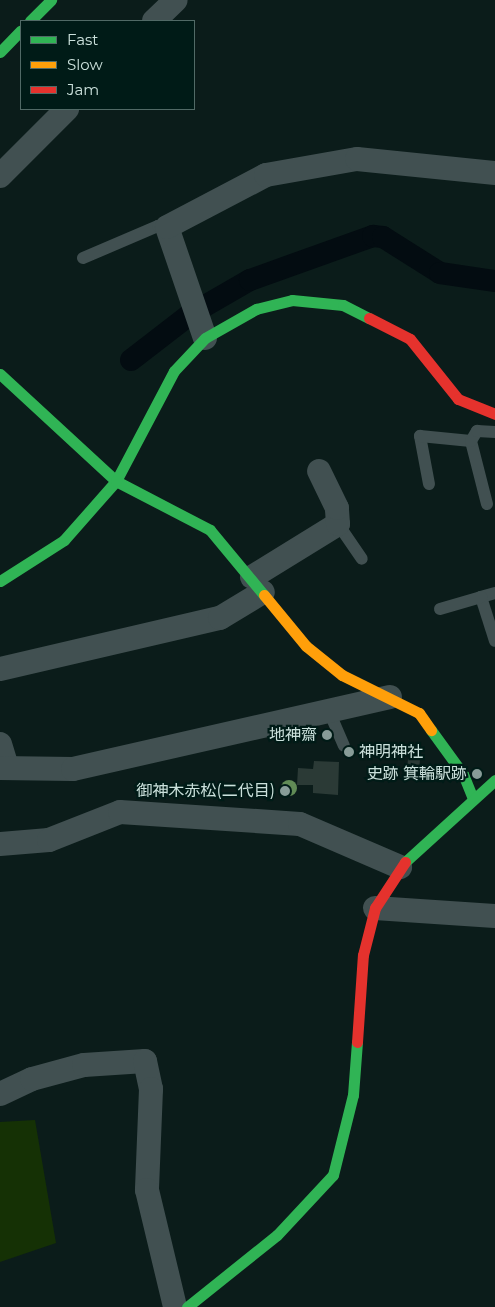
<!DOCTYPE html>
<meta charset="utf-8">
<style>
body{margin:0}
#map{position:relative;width:495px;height:1307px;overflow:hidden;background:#0b1c1a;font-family:Montserrat,"Noto Sans JP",sans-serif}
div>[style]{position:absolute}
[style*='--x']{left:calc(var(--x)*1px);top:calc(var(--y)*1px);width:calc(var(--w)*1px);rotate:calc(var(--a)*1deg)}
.green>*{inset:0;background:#153105}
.canal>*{height:22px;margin:-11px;padding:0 11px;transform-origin:11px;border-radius:11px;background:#030c11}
.building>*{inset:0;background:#2b3a36;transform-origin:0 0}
.path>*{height:3px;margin-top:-1.5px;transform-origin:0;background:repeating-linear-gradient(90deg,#4f5d5c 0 5px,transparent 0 7.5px)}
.lane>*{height:12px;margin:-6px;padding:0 6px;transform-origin:6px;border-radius:6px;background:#415051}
.street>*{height:24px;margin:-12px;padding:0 12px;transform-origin:12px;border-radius:12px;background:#415051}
.fast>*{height:11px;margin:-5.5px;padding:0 5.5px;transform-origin:5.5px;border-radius:5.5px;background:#30b455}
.slow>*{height:11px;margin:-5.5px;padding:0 5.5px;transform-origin:5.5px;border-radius:5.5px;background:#ff9f0a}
.jam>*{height:11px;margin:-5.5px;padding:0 5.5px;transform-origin:5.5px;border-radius:5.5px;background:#e5322d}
.trees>*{width:16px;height:16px;margin:-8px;border-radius:50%;background:#618b56}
.dots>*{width:14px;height:14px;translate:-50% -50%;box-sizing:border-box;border:2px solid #001b17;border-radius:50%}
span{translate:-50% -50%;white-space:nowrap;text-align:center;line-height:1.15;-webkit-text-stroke:4.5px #001b17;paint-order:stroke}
.poi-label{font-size:16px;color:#cbe1dc}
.right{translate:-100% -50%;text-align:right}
.left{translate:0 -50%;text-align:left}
.legend{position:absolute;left:20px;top:20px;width:175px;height:90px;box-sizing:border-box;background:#001b17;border:1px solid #516a66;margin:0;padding:6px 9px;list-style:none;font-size:15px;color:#cbe1dc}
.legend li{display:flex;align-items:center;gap:10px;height:25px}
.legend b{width:25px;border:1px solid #516a66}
</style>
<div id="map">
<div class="green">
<i style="clip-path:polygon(35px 1120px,56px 1243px,0 1262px,0 1122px)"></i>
</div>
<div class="canal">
<i style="--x:203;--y:307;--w:54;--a:-29.9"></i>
<i style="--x:250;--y:280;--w:131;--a:-19.7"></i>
<i style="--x:373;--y:236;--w:10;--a:6"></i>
<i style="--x:383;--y:237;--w:67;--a:32.3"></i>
<i style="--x:440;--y:273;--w:56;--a:8.3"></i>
<i style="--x:131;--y:360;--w:72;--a:-37.7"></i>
</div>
<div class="building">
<i style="left:408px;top:759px;width:12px;height:10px;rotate:5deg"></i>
<i style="clip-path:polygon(314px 761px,339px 762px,338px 795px,313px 793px,313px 785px,297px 785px,298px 768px,313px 769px)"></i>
</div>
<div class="path">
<i style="--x:415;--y:777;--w:22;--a:5"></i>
</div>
<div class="lane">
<i style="--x:83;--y:258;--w:82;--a:-23.1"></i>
<i style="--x:158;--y:226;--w:9;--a:6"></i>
<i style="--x:429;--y:484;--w:49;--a:-100.6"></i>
<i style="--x:420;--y:436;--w:51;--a:5.6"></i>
<i style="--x:487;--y:504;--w:65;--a:-104.3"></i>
<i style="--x:471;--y:441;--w:12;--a:-59"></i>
<i style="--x:477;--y:431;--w:18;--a:3"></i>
<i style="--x:338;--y:524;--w:42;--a:55.6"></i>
<i style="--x:495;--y:593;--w:15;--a:164"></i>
<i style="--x:481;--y:597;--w:46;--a:72.3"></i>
<i style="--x:440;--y:609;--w:43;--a:-16.3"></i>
<i style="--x:328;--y:709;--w:40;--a:66.6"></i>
</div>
<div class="street">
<i style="--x:154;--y:21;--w:30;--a:-44"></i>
<i style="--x:0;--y:176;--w:95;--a:-45"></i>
<i style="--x:205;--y:338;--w:117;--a:-108.9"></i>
<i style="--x:167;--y:227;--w:112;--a:-27.7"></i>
<i style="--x:266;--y:175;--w:92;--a:-10"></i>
<i style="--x:357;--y:159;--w:139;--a:5.8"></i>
<i style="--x:252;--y:577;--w:101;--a:-31.6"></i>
<i style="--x:338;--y:524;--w:16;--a:-94"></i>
<i style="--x:337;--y:508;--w:41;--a:-115.9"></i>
<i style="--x:0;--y:669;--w:226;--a:-13.1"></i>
<i style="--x:220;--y:618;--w:50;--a:-31.2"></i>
<i style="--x:0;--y:744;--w:24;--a:73"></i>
<i style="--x:0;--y:768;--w:73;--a:0.8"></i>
<i style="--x:73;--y:769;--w:325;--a:-12.8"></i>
<i style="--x:0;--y:844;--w:49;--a:-4.7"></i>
<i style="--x:49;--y:840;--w:76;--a:-21.5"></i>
<i style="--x:120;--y:812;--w:180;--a:3.8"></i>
<i style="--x:300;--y:824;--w:109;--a:23.3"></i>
<i style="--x:375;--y:908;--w:120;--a:3.8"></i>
<i style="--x:0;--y:1094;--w:35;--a:-25"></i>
<i style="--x:32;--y:1079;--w:54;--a:-15.1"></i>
<i style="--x:84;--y:1065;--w:61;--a:-3.8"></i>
<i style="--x:145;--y:1061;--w:29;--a:78"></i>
<i style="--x:151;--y:1089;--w:101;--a:92.3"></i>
<i style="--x:147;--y:1190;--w:120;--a:76.5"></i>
</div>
<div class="fast">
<i style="--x:30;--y:21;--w:30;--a:-45"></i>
<i style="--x:0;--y:52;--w:30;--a:-46"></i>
<i style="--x:0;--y:374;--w:158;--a:42.7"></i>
<i style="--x:116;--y:481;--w:106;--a:27.5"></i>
<i style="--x:210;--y:530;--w:85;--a:50.3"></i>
<i style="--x:0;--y:581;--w:76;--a:-32.6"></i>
<i style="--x:64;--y:540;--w:79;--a:-48.6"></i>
<i style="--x:116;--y:481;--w:124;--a:-62.2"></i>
<i style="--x:174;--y:371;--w:45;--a:-46.8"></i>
<i style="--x:205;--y:338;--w:59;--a:-29.6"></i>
<i style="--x:256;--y:309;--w:37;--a:-14"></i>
<i style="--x:292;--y:300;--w:51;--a:5.6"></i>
<i style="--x:343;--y:305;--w:29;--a:27"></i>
<i style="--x:431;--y:730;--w:54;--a:54"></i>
<i style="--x:463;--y:774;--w:27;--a:68"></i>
<i style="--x:405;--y:862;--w:122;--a:-42.3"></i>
<i style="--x:187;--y:1307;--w:115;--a:-38.7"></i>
<i style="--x:277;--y:1235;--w:82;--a:-47"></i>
<i style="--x:333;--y:1175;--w:82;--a:-76"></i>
<i style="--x:353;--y:1095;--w:53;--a:-85.7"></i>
</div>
<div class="slow">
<i style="--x:264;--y:595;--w:66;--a:50.5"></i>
<i style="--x:306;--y:646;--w:46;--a:38.9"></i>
<i style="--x:342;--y:675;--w:86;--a:26.3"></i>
<i style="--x:419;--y:713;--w:21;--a:55"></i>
</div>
<div class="jam">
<i style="--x:369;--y:318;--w:46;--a:27.1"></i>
<i style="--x:410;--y:339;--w:77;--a:51.3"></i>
<i style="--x:458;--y:399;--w:40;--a:22"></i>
<i style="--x:357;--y:1042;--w:87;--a:-86.1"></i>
<i style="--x:363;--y:955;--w:49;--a:-75.7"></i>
<i style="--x:375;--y:908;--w:55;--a:-56.9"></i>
</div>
<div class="trees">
<i style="left:289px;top:788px"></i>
</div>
<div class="dots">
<i style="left:327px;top:735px;background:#889c98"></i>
<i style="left:349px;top:752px;background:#889c98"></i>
<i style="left:477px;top:774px;background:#889c98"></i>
<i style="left:285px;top:791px;background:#889c98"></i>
</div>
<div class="poi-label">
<span class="right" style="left:317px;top:735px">地神齋</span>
<span class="left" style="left:359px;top:752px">神明神社</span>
<span class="right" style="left:467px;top:774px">史跡 箕輪駅跡</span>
<span class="right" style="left:275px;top:791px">御神木赤松(二代目)</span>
</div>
<ul class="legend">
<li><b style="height:6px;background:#30b455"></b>Fast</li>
<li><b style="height:6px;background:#ff9f0a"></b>Slow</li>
<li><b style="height:6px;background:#e5322d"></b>Jam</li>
</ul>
</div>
